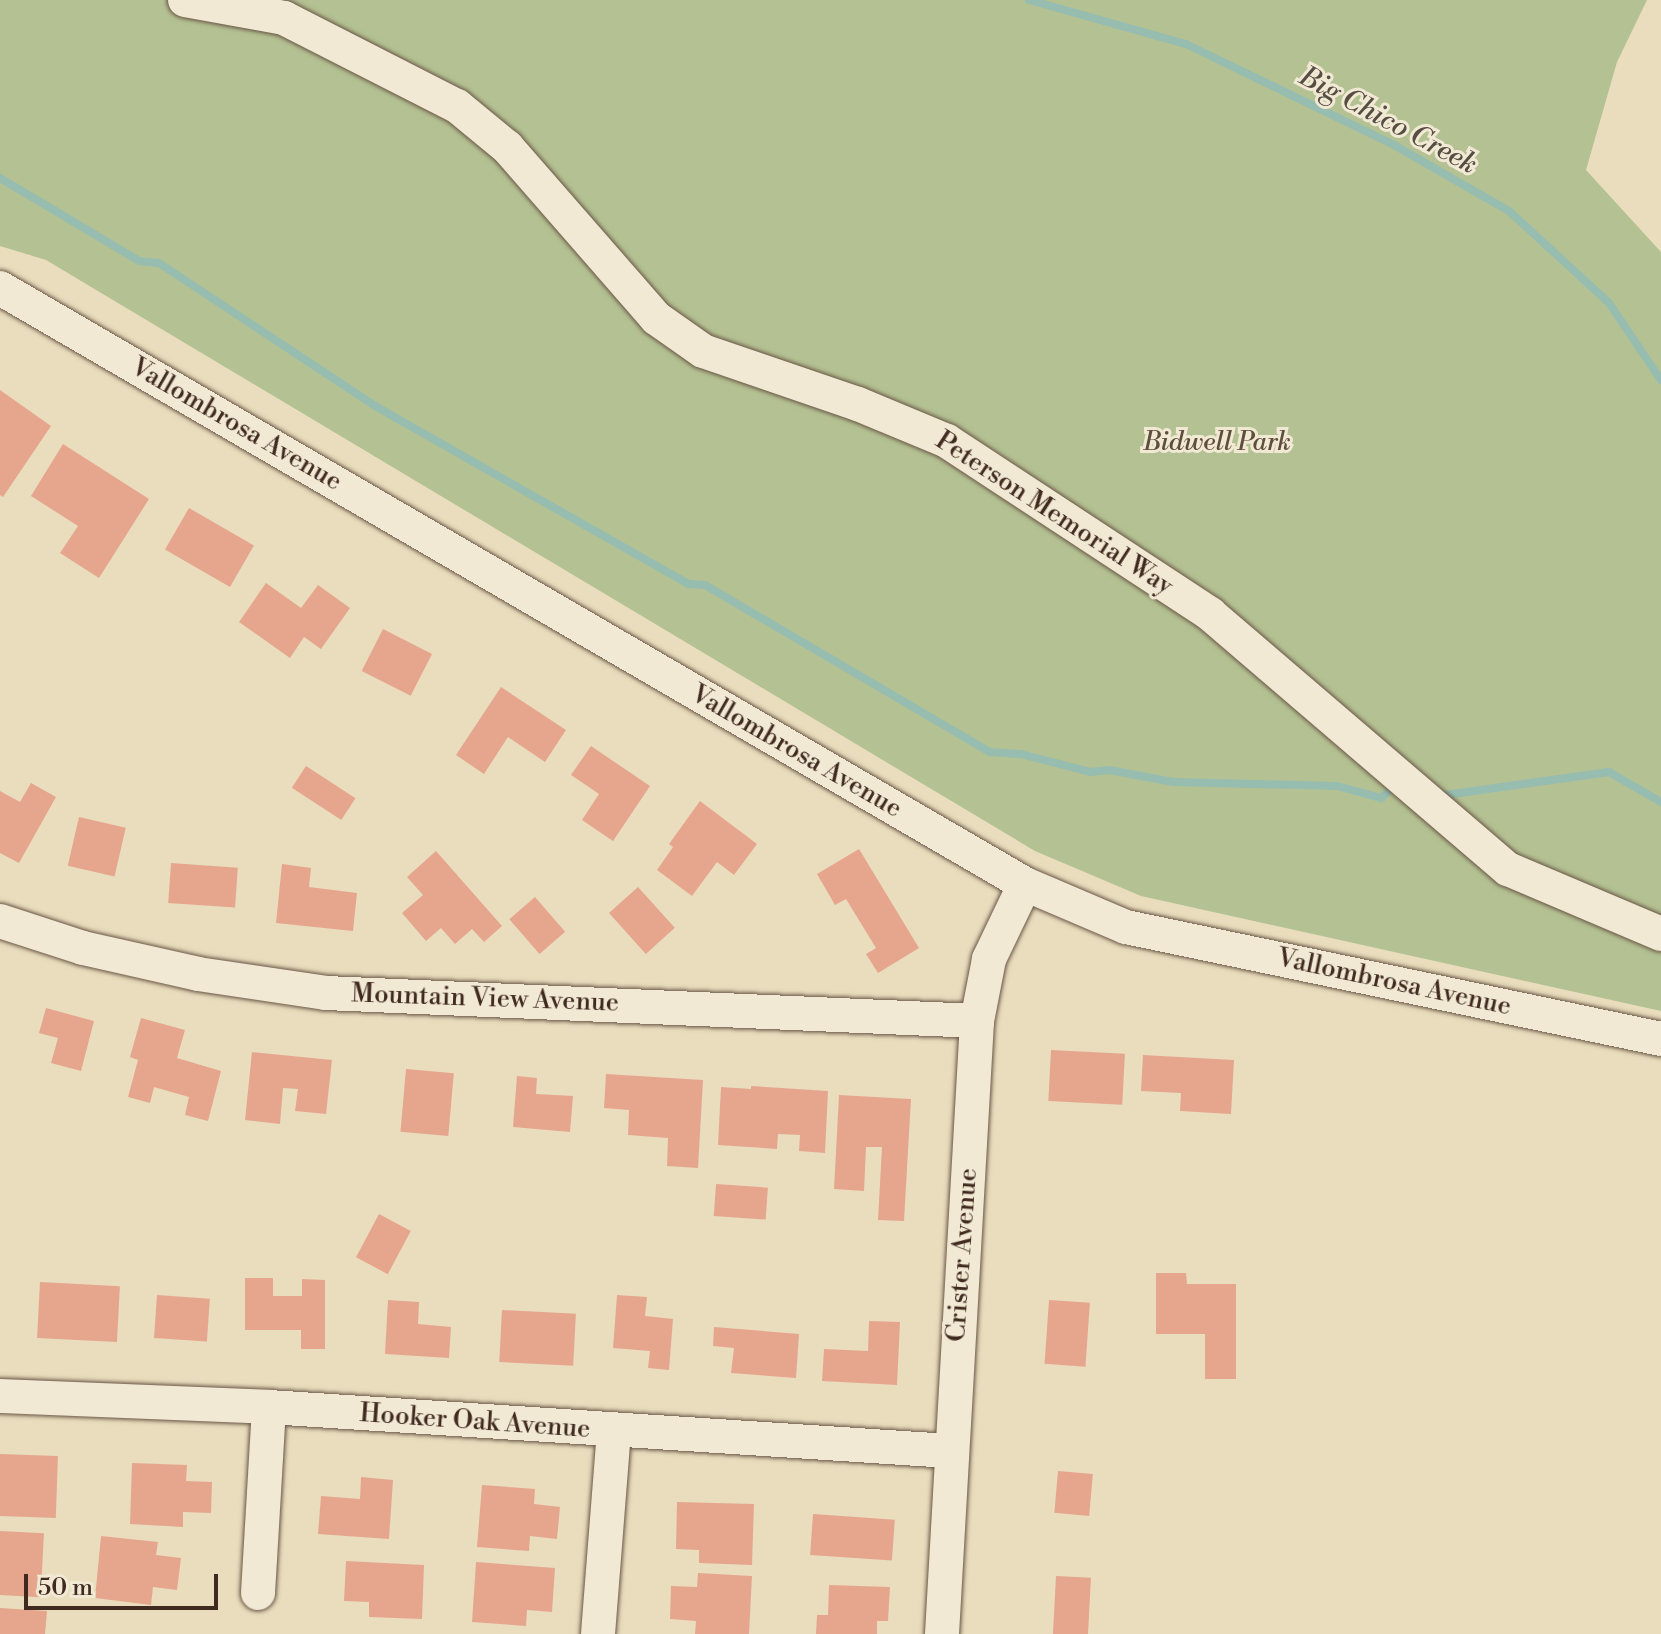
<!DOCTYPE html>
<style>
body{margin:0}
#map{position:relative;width:1661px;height:1634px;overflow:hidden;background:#e9ddbd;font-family:"Libre Bodoni",serif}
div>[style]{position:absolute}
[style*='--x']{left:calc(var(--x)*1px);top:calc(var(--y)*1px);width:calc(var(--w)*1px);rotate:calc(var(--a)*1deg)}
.green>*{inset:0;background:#b4c293}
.stream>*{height:8px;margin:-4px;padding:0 4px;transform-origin:4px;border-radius:4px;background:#97bcb0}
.building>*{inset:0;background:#e6a68e;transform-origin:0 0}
.roads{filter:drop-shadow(0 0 2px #6a5646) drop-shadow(0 0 2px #6a5646)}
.minor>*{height:34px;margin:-17px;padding:0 17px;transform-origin:17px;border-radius:17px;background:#f1e9d4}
span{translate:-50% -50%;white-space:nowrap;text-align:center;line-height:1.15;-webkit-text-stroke:6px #f1e9d4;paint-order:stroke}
.street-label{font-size:26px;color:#40291f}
.park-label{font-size:26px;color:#5d4f3c;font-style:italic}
.water-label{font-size:28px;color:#564e43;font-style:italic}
.scale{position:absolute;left:24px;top:1574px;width:194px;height:36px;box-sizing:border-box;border:4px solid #40291f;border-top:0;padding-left:10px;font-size:24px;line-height:28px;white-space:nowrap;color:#40291f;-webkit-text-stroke:6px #f1e9d4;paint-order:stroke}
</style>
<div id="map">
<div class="green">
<i style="clip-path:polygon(0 0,1647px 0,1617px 62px,1586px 170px,1661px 252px,1661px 1011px,1141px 896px,1035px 851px,46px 260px,0 246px)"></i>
</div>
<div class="stream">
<i style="--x:1029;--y:0;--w:163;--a:15.7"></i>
<i style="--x:1186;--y:44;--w:231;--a:25.9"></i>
<i style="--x:1394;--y:145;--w:133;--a:29.9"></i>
<i style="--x:1509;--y:211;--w:136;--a:42.6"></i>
<i style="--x:1609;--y:303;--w:93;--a:56"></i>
<i style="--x:0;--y:178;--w:162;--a:30.8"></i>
<i style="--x:139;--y:261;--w:20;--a:6"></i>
<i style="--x:159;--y:263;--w:259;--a:33.5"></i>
<i style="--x:375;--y:406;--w:360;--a:29.6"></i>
<i style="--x:688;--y:584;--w:17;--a:3"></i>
<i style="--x:705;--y:585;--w:330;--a:30.4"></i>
<i style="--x:990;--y:752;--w:31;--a:4"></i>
<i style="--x:1021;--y:754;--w:71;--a:14.6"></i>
<i style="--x:1090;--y:772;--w:19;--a:-6"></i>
<i style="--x:1109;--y:770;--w:65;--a:10.6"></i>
<i style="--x:1173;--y:782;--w:164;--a:1.4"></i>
<i style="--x:1337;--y:786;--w:46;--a:15.3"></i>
<i style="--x:1381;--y:798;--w:13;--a:-42"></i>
<i style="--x:1391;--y:789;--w:6;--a:9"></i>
<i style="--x:1438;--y:796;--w:173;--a:-8"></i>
<i style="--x:1609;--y:772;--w:60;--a:30"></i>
</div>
<div class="building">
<i style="clip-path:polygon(0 390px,51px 426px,3px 497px,0 495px)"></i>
<i style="clip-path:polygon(63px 444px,149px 499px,99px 578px,60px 553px,78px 526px,31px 496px)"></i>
<i style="left:189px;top:508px;width:75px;height:48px;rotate:30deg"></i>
<i style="clip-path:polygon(266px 583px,301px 608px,318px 585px,350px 608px,321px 649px,304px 637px,290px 658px,239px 622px)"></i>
<i style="left:383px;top:629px;width:55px;height:47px;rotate:27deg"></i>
<i style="clip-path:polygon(501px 687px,566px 730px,545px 762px,508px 737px,484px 774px,456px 755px)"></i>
<i style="clip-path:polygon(591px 746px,650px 786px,613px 841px,582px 820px,599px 794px,571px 775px)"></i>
<i style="left:306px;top:766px;width:59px;height:26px;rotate:33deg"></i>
<i style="clip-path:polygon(31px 783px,56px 797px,19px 863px,0 853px,0 791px,20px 802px)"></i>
<i style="clip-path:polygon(700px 801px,757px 844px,734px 875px,717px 862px,692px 896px,657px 870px,673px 847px,669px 844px)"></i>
<i style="left:79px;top:817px;width:48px;height:50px;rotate:13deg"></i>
<i style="clip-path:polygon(859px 849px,919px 948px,878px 973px,866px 954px,876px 948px,846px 899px,835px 905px,817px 874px)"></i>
<i style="clip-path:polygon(436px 851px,502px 926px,484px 942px,472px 929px,455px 944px,441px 928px,426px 941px,402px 913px,423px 895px,407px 877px)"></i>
<i style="left:171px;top:863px;width:67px;height:40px;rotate:4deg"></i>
<i style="clip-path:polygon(282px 864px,311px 868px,309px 887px,357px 893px,353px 931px,276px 923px)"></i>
<i style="left:638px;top:887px;width:55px;height:39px;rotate:48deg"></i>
<i style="left:535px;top:897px;width:46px;height:34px;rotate:49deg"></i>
<i style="clip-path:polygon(46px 1008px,94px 1021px,81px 1071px,51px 1063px,58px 1038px,39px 1033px)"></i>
<i style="clip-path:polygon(141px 1018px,185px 1030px,177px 1058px,221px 1071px,208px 1121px,185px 1115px,189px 1097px,154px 1087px,150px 1103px,128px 1097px,138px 1060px,130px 1057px)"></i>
<i style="left:1051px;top:1050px;width:74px;height:51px;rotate:3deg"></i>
<i style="clip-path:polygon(252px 1052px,332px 1060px,326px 1114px,295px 1111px,298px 1089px,283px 1088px,280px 1124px,245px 1120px)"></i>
<i style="clip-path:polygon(1143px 1055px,1234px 1060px,1231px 1114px,1180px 1111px,1181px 1093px,1141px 1091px)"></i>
<i style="left:406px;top:1069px;width:48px;height:63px;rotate:5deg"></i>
<i style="clip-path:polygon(606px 1074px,703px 1080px,698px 1168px,667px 1166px,668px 1138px,628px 1135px,629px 1110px,604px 1108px)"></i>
<i style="clip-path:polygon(517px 1076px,537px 1078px,536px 1094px,573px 1096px,570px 1132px,513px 1127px)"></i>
<i style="clip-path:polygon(751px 1086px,828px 1091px,825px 1153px,799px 1151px,800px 1135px,778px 1134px,777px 1149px,718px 1145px,721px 1087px,751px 1089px)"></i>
<i style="clip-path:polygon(839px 1095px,911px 1099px,904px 1221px,878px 1220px,882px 1147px,866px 1147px,864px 1191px,834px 1189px)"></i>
<i style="left:716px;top:1184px;width:52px;height:32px;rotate:4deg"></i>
<i style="left:379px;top:1214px;width:36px;height:49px;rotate:28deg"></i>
<i style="clip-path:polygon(1156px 1273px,1186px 1273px,1187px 1284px,1236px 1284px,1236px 1379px,1205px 1379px,1205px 1334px,1156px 1334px)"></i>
<i style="clip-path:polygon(245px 1278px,273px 1278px,273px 1296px,302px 1296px,302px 1279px,325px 1280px,325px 1349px,301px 1349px,301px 1330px,245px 1330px)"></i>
<i style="left:40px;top:1282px;width:80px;height:56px;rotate:3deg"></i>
<i style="left:157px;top:1295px;width:53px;height:43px;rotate:4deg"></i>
<i style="clip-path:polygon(617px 1295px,647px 1297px,645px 1316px,673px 1319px,669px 1370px,648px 1368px,650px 1351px,613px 1348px)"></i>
<i style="clip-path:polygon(388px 1300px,419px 1302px,418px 1324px,451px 1327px,449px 1358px,385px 1354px)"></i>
<i style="left:1049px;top:1300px;width:41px;height:64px;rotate:4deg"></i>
<i style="left:502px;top:1310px;width:74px;height:52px;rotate:3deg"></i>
<i style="clip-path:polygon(869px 1321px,900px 1322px,897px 1385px,822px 1381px,824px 1349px,868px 1351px)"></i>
<i style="clip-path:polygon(714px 1327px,799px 1334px,796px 1378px,731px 1373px,734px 1348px,713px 1346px)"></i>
<i style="left:0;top:1454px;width:58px;height:62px;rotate:2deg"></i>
<i style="clip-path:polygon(132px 1463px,187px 1465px,186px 1481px,212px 1482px,211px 1513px,183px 1512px,183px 1527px,130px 1524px)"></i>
<i style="left:1058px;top:1471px;width:35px;height:42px;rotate:5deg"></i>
<i style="clip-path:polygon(361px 1477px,393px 1480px,389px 1539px,318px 1534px,321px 1496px,360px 1499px)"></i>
<i style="clip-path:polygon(482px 1485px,535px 1489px,534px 1504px,560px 1507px,557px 1539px,530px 1536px,529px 1551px,477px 1547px)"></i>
<i style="clip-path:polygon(677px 1502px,754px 1504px,752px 1565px,699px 1563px,699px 1550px,676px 1549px)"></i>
<i style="left:813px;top:1514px;width:82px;height:41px;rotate:4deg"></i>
<i style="left:0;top:1531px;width:44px;height:64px;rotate:3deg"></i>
<i style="clip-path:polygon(101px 1536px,158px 1542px,156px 1555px,181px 1558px,177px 1590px,153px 1587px,151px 1605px,95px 1598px)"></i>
<i style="clip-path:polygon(346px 1561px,424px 1565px,422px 1619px,369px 1617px,369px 1602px,344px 1601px)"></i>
<i style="clip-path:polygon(476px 1562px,555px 1568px,552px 1612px,527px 1610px,526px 1626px,472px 1622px)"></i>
<i style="clip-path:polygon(698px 1573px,752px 1576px,749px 1634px,695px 1634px,696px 1621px,670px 1619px,671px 1586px,697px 1587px)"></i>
<i style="left:1056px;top:1576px;width:35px;height:58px;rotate:3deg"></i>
<i style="clip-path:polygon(829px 1585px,890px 1587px,888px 1621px,877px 1621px,877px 1634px,816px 1634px,817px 1615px,828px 1615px)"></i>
<i style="clip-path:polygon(0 1608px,47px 1611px,45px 1634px,0 1634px)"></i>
</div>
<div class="roads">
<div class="minor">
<i style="--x:185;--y:0;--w:101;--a:10.3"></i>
<i style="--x:284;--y:18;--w:194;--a:27"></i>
<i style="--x:457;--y:106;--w:65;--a:39.4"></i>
<i style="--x:507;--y:147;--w:227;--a:48.9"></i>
<i style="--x:656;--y:318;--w:57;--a:35.1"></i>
<i style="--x:703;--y:351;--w:164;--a:18.9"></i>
<i style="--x:858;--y:404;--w:96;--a:22.6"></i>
<i style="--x:947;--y:441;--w:315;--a:33.3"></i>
<i style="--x:1210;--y:614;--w:392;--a:40.6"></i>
<i style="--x:1508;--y:869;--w:166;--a:23"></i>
<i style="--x:0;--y:288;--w:1186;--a:30.18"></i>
<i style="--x:1025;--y:884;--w:110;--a:23.1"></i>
<i style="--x:1126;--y:927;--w:547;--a:11.82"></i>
<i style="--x:0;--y:921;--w:87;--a:18"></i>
<i style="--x:83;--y:948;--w:118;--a:12.7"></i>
<i style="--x:198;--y:974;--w:129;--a:8.4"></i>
<i style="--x:326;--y:993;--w:652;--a:2.46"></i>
<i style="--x:0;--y:1396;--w:269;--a:2.3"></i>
<i style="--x:269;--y:1407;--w:682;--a:3.7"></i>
<i style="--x:258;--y:1593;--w:186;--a:-86.6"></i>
<i style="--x:598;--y:1634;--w:203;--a:-85.5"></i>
<i style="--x:942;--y:1634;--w:614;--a:-86.73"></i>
<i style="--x:977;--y:1021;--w:63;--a:-79"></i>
<i style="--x:989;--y:959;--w:83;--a:-64.4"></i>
</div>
</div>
<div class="street-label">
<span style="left:236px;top:425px;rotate:30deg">Vallombrosa Avenue</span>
<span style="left:1054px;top:514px;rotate:33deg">Peterson Memorial Way</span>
<span style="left:796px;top:752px;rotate:30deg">Vallombrosa Avenue</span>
<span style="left:1394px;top:983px;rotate:12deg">Vallombrosa Avenue</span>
<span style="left:485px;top:999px;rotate:2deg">Mountain View Avenue</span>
<span style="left:963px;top:1255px;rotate:-86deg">Crister Avenue</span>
<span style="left:475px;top:1422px;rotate:4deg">Hooker Oak Avenue</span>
</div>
<div class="park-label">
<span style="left:1217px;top:443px">Bidwell Park</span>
</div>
<div class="water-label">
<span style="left:1388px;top:121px;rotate:28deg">Big Chico Creek</span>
</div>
<div class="scale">50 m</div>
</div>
